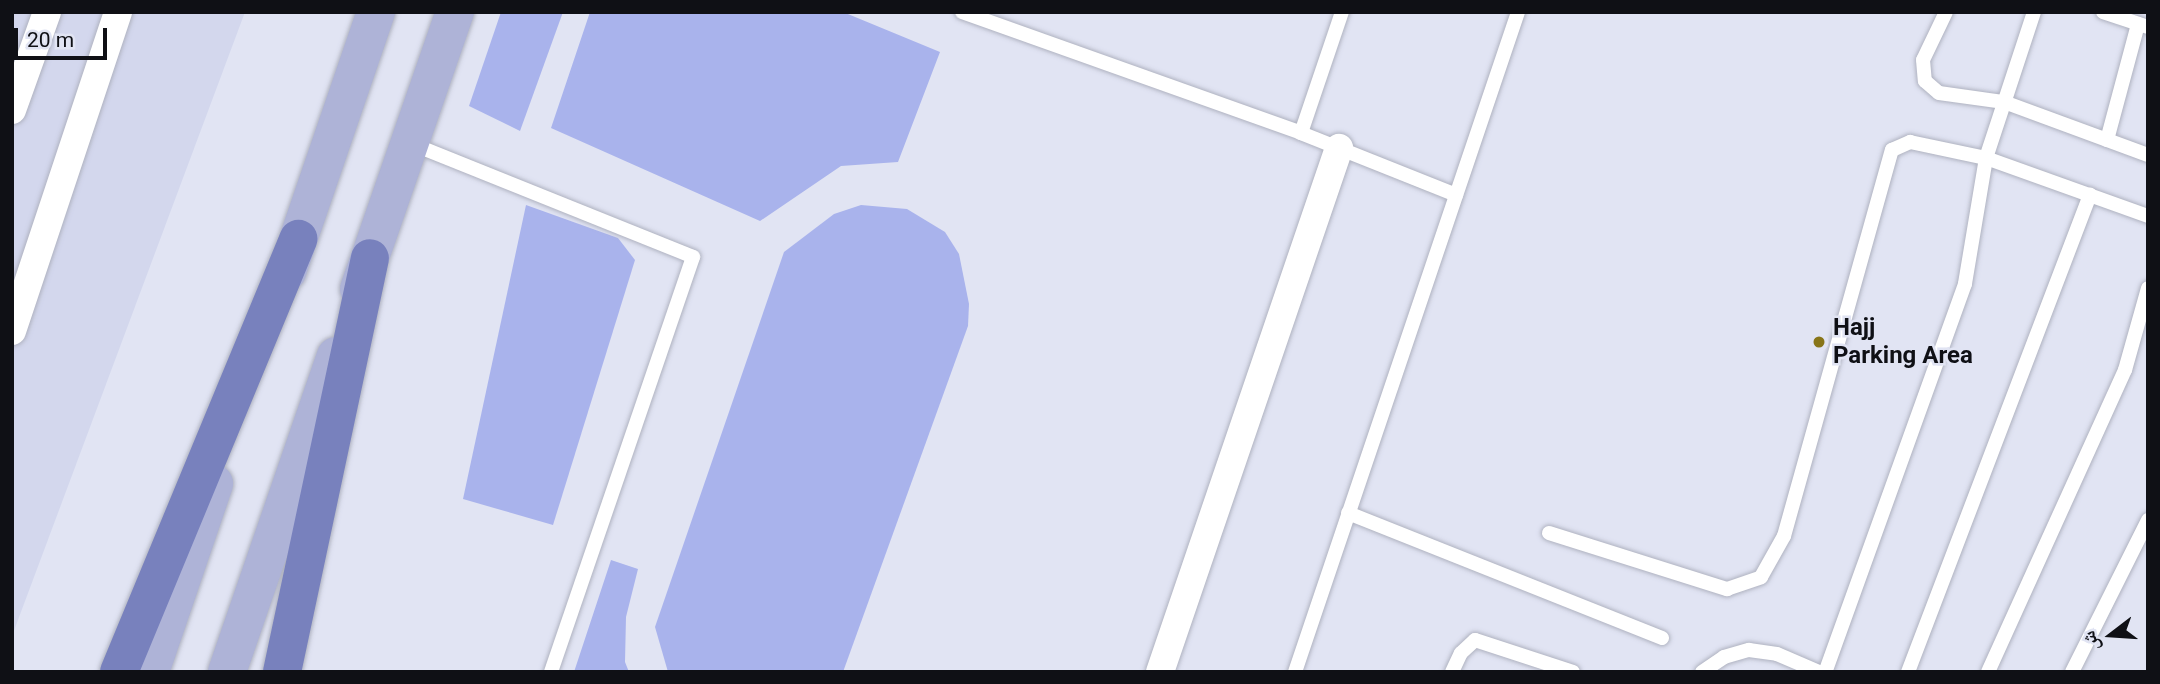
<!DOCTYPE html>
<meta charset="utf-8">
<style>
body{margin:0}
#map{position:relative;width:2160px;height:684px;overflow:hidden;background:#e1e4f3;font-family:Roboto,"Noto Naskh Arabic",sans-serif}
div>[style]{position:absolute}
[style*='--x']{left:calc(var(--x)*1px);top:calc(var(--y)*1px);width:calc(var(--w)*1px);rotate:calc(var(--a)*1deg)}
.built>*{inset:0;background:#d3d7ed}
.green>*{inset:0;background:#a9b3ec}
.roads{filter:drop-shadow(0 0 2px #afb2c0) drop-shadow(0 0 2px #afb2c0)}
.lane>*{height:14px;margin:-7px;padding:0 7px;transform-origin:7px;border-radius:7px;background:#fff}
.street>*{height:28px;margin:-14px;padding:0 14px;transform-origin:14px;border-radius:14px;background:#fff}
.primary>*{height:38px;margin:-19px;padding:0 19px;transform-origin:19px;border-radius:19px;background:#aeb3d7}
.highway>*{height:38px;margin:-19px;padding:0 19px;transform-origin:19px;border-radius:19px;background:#7881bd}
.dots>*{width:19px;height:19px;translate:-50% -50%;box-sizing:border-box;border:4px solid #e1e4f3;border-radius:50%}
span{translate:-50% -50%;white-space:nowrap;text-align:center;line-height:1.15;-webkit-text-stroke:5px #e1e4f3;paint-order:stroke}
.poi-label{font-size:24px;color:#0f1015;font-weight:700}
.left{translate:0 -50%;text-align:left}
.frame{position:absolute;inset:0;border:14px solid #0f1015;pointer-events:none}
.north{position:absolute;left:2076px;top:600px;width:70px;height:70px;-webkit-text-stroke:5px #e1e4f3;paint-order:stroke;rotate:253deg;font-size:19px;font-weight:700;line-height:28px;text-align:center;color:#0f1015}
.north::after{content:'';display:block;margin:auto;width:24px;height:32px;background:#0f1015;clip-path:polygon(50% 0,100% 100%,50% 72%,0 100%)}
.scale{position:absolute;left:14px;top:28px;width:93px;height:32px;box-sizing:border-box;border:4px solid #0f1015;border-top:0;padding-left:9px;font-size:21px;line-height:24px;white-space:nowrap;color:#0f1015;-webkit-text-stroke:5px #e1e4f3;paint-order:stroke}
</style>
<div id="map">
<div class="built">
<i style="clip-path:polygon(12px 12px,245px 12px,12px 636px)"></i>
</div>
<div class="green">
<i style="clip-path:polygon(501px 12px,563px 12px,520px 131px,469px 106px)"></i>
<i style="clip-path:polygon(590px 12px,843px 12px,940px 52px,898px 162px,841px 166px,760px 221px,551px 128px)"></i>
<i style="clip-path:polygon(526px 205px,618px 238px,635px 260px,553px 525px,463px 499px)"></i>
<i style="clip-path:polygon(861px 205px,907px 209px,945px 232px,959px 254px,969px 304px,968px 326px,843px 672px,668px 672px,655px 627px,784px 252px,834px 214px)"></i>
<i style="clip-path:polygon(611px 560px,638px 569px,626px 617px,625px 662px,629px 672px,574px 672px)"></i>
</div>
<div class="roads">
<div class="lane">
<i style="--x:962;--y:12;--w:360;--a:19.6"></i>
<i style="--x:1301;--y:133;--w:167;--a:21.8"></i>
<i style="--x:1946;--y:12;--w:53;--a:115.6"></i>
<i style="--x:1923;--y:60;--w:21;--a:85"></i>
<i style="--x:1925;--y:81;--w:18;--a:41"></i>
<i style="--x:1939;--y:93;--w:66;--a:7.9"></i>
<i style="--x:2004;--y:102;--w:153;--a:20.2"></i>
<i style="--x:2034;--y:12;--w:154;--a:108.2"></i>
<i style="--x:1986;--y:158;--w:172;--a:19.7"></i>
<i style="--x:2103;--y:12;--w:47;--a:18.4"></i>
<i style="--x:1301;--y:133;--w:128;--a:-71.3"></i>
<i style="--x:2107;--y:140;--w:120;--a:-75"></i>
<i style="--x:410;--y:143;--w:305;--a:21.9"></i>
<i style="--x:693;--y:257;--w:439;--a:108.9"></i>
<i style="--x:1348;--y:513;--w:338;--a:21.7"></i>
<i style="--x:1549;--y:533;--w:187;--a:17.5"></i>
<i style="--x:1727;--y:589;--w:36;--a:-19"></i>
<i style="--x:1761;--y:577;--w:47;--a:-60.7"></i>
<i style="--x:1784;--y:536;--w:401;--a:-74.4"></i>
<i style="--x:1892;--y:150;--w:20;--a:-24"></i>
<i style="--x:1910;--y:142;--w:78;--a:11.9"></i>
<i style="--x:1986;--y:158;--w:128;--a:99.5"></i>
<i style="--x:1965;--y:284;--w:412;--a:109.8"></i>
<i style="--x:1295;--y:672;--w:697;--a:-71.33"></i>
<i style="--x:1452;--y:672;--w:21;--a:-65"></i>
<i style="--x:1461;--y:653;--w:19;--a:-43"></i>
<i style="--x:1475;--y:640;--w:103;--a:18.1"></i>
<i style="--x:1702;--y:672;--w:27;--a:-34"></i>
<i style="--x:1724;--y:657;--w:26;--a:-16"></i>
<i style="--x:1749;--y:650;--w:28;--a:8"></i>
<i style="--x:1777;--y:654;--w:46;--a:23.2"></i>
<i style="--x:1908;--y:672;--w:511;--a:-69.12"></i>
<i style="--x:1988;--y:672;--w:332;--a:-65.6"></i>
<i style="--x:2125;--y:370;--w:85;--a:-74.3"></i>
<i style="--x:2072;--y:672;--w:170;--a:-63.4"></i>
</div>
<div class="street">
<i style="--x:12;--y:110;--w:104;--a:-70.3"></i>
<i style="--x:12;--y:331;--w:336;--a:-71.6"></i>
<i style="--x:1160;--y:672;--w:554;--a:-71.14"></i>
</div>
<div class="primary">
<i style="--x:287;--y:272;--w:275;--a:-71.1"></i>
<i style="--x:359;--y:289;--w:293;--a:-70.9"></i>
<i style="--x:150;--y:672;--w:199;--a:-71.2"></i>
<i style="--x:227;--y:672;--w:334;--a:-71"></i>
</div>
<div class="highway">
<i style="--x:119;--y:672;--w:469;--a:-67.5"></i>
<i style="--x:282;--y:672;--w:423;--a:-78"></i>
</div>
</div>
<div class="dots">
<i style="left:1819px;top:342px;background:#887518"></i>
</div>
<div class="poi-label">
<span class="left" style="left:1833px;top:342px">Hajj<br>Parking Area</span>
</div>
<div class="frame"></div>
<div class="north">ش</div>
<div class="scale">20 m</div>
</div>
